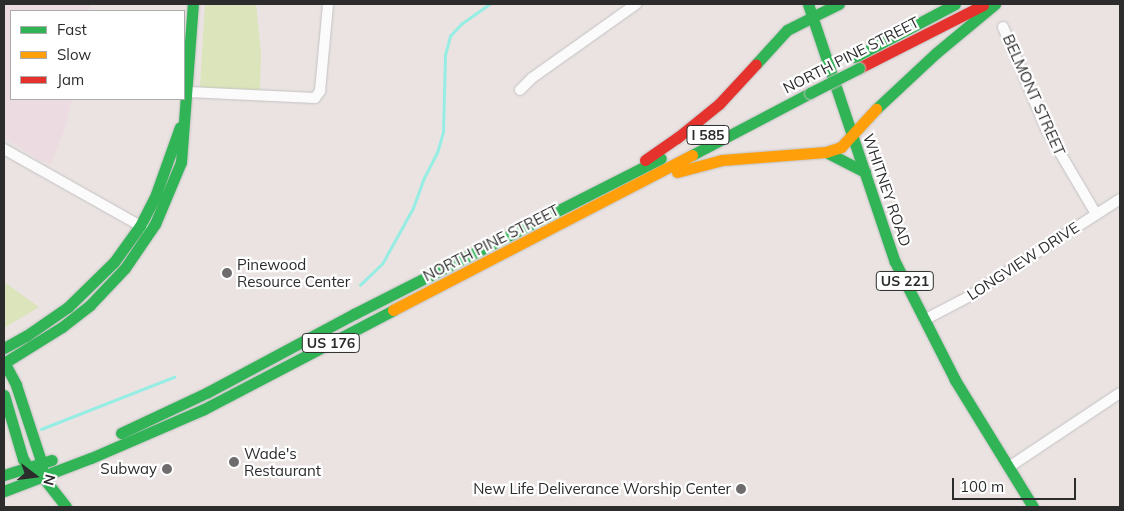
<!DOCTYPE html>
<style>
body{margin:0}
#map{position:relative;width:1124px;height:511px;overflow:hidden;background:#eae3e2;font-family:Mulish,sans-serif}
div>[style]{position:absolute}
[style*='--x']{left:calc(var(--x)*1px);top:calc(var(--y)*1px);width:calc(var(--w)*1px);rotate:calc(var(--a)*1deg)}
.medical>*{inset:0;background:#ecdbe0}
.green>*{inset:0;background:#dbe4ba}
.stream>*{height:2.5px;margin:-1.25px;padding:0 1.25px;transform-origin:1.25px;border-radius:1.25px;background:#95ede3}
.roads{filter:drop-shadow(0 0 1px #c4c2c3) drop-shadow(0 0 1px #c4c2c3)}
.street>*{height:10px;margin:-5px;padding:0 5px;transform-origin:5px;border-radius:5px;background:#fcfbfb}
.fast>*{height:11px;margin:-5.5px;padding:0 5.5px;transform-origin:5.5px;border-radius:5.5px;background:#30b455}
.slow>*{height:11px;margin:-5.5px;padding:0 5.5px;transform-origin:5.5px;border-radius:5.5px;background:#ff9f0a}
.jam>*{height:11px;margin:-5.5px;padding:0 5.5px;transform-origin:5.5px;border-radius:5.5px;background:#e5322d}
.bridges{filter:drop-shadow(0 0 1px #c6c2c2) drop-shadow(0 0 1px #c6c2c2)}
.fast-bridge>*{height:11px;margin:-5.5px;padding:0 5.5px;transform-origin:5.5px;border-radius:5.5px;background:#30b455}
.dots>*{width:14px;height:14px;translate:-50% -50%;box-sizing:border-box;border:2px solid #fff;border-radius:50%}
span{translate:-50% -50%;white-space:nowrap;text-align:center;line-height:1.15;-webkit-text-stroke:4.5px #fff;paint-order:stroke}
.shield-label span{padding:1px 4px;background:#fff;border:1px solid;border-radius:4px;-webkit-text-stroke-width:0}
.shield-label{font-size:14px;color:#2c2c2c;font-weight:700}
.street-label{font-size:15px;color:#2c2c2c}
.poi-label{font-size:15px;color:#2c2c2c}
.left{translate:0 -50%;text-align:left}
.right{translate:-100% -50%;text-align:right}
.frame{position:absolute;inset:0;border:5px solid #2c2c2c;pointer-events:none}
.legend{position:absolute;left:10px;top:10px;width:175px;height:90px;box-sizing:border-box;background:#fff;border:1px solid #ababab;margin:0;padding:6px 9px;list-style:none;font-size:15px;color:#2c2c2c}
.legend li{display:flex;align-items:center;gap:10px;height:25px}
.legend b{width:25px;border:1px solid #ababab}
.north{position:absolute;left:10px;top:451px;width:50px;height:50px;-webkit-text-stroke:4px #fff;paint-order:stroke;rotate:105deg;font-size:14px;font-weight:700;line-height:20px;text-align:center;color:#2c2c2c}
.north::after{content:'';display:block;margin:auto;width:18px;height:22px;background:#2c2c2c;clip-path:polygon(50% 0,100% 100%,50% 72%,0 100%)}
.scale{position:absolute;left:952px;top:478px;width:124px;height:22px;box-sizing:border-box;border:2px solid #2c2c2c;border-top:0;padding-left:6px;font-size:15px;line-height:18px;white-space:nowrap;color:#2c2c2c;-webkit-text-stroke:4px #fff;paint-order:stroke}
</style>
<div id="map">
<div class="medical">
<i style="clip-path:polygon(4px 4px,91px 4px,89px 11px,11px 11px,11px 99px,72px 99px,67px 123px,51px 164px,41px 161px,4px 138px)"></i>
</div>
<div class="green">
<i style="clip-path:polygon(205px 4px,256px 4px,261px 53px,260px 92px,200px 87px)"></i>
<i style="clip-path:polygon(4px 282px,39px 307px,4px 328px)"></i>
</div>
<div class="stream">
<i style="--x:360;--y:285;--w:30;--a:-44"></i>
<i style="--x:382;--y:264;--w:64;--a:-61"></i>
<i style="--x:413;--y:208;--w:32;--a:-70"></i>
<i style="--x:424;--y:178;--w:28;--a:-63"></i>
<i style="--x:437;--y:153;--w:22;--a:-74"></i>
<i style="--x:443;--y:132;--w:77;--a:-88.5"></i>
<i style="--x:445;--y:55;--w:20;--a:-75"></i>
<i style="--x:450;--y:36;--w:16;--a:-47"></i>
<i style="--x:461;--y:24;--w:35;--a:-35"></i>
<i style="--x:41;--y:429;--w:143;--a:-21.4"></i>
</div>
<div class="roads">
<div class="street">
<i style="--x:1003;--y:27;--w:111;--a:67.1"></i>
<i style="--x:1046;--y:129;--w:99;--a:59.5"></i>
<i style="--x:520;--y:90;--w:17;--a:-45"></i>
<i style="--x:532;--y:78;--w:128;--a:-35.4"></i>
<i style="--x:188;--y:92;--w:127;--a:2.7"></i>
<i style="--x:315;--y:98;--w:9;--a:-54"></i>
<i style="--x:320;--y:91;--w:87;--a:-84.7"></i>
<i style="--x:4;--y:149;--w:161;--a:29.4"></i>
<i style="--x:924;--y:320;--w:50;--a:-27.6"></i>
<i style="--x:968;--y:297;--w:181;--a:-32.8"></i>
<i style="--x:1009;--y:467;--w:133;--a:-33.7"></i>
</div>
<div class="fast">
<i style="--x:808;--y:4;--w:272;--a:71.4"></i>
<i style="--x:895;--y:262;--w:132;--a:63"></i>
<i style="--x:955;--y:380;--w:149;--a:58.4"></i>
<i style="--x:812;--y:17;--w:30;--a:-26"></i>
<i style="--x:855;--y:57;--w:113;--a:-27.9"></i>
<i style="--x:756;--y:64;--w:46;--a:-47.6"></i>
<i style="--x:787;--y:30;--w:28;--a:-27"></i>
<i style="--x:876;--y:109;--w:82;--a:-43"></i>
<i style="--x:936;--y:53;--w:77;--a:-39.7"></i>
<i style="--x:826;--y:152;--w:44;--a:27.1"></i>
<i style="--x:692;--y:155;--w:133;--a:-27.7"></i>
<i style="--x:4;--y:348;--w:25;--a:-29"></i>
<i style="--x:26;--y:336;--w:51;--a:-34.6"></i>
<i style="--x:68;--y:307;--w:64;--a:-44.4"></i>
<i style="--x:114;--y:262;--w:44;--a:-54.2"></i>
<i style="--x:140;--y:226;--w:36;--a:-63"></i>
<i style="--x:156;--y:194;--w:71;--a:-70.3"></i>
<i style="--x:4;--y:362;--w:26;--a:62"></i>
<i style="--x:16;--y:385;--w:83;--a:71.8"></i>
<i style="--x:42;--y:464;--w:9;--a:90"></i>
<i style="--x:4;--y:363;--w:68;--a:-31.8"></i>
<i style="--x:62;--y:327;--w:36;--a:-38"></i>
<i style="--x:90;--y:305;--w:51;--a:-46.6"></i>
<i style="--x:125;--y:268;--w:53;--a:-55.7"></i>
<i style="--x:155;--y:224;--w:67;--a:-67.2"></i>
<i style="--x:181;--y:162;--w:158;--a:-85.7"></i>
<i style="--x:4;--y:395;--w:67;--a:73.5"></i>
<i style="--x:23;--y:459;--w:15;--a:58"></i>
<i style="--x:31;--y:472;--w:4;--a:14"></i>
<i style="--x:121;--y:433;--w:96;--a:-25.2"></i>
<i style="--x:208;--y:392;--w:166;--a:-28.1"></i>
<i style="--x:354;--y:314;--w:344;--a:-26.9"></i>
<i style="--x:4;--y:475;--w:50;--a:-17.4"></i>
<i style="--x:42;--y:476;--w:39;--a:52"></i>
<i style="--x:4;--y:491;--w:93;--a:-20.8"></i>
<i style="--x:91;--y:458;--w:123;--a:-23.4"></i>
<i style="--x:204;--y:409;--w:213;--a:-27.6"></i>
</div>
<div class="slow">
<i style="--x:677;--y:172;--w:47;--a:-14.9"></i>
<i style="--x:722;--y:160;--w:104;--a:-4.4"></i>
<i style="--x:826;--y:152;--w:16;--a:-18"></i>
<i style="--x:841;--y:147;--w:52;--a:-47.4"></i>
<i style="--x:393;--y:310;--w:337;--a:-27.4"></i>
</div>
<div class="jam">
<i style="--x:859;--y:68;--w:139;--a:-26.9"></i>
<i style="--x:645;--y:160;--w:39;--a:-35"></i>
<i style="--x:677;--y:138;--w:54;--a:-39"></i>
<i style="--x:719;--y:104;--w:54;--a:-47.2"></i>
</div>
</div>
<div class="bridges">
<div class="fast-bridge">
<i style="--x:810;--y:93;--w:55;--a:-27"></i>
</div>
</div>
<div class="dots">
<i style="left:227px;top:273px;background:#6e6c6c"></i>
<i style="left:234px;top:462px;background:#6e6c6c"></i>
<i style="left:167px;top:469px;background:#6e6c6c"></i>
<i style="left:741px;top:489px;background:#6e6c6c"></i>
</div>
<div class="shield-label">
<span style="left:708px;top:135px">I 585</span>
<span style="left:905px;top:281px">US 221</span>
<span style="left:331px;top:343px">US 176</span>
</div>
<div class="street-label">
<span style="left:851px;top:55px;rotate:-27deg">NORTH PINE STREET</span>
<span style="left:1034px;top:95px;rotate:66deg">BELMONT STREET</span>
<span style="left:887px;top:190px;rotate:71deg">WHITNEY ROAD</span>
<span style="left:491px;top:243px;rotate:-27deg">NORTH PINE STREET</span>
<span style="left:1023px;top:261px;rotate:-33deg">LONGVIEW DRIVE</span>
</div>
<div class="poi-label">
<span class="left" style="left:237px;top:273px">Pinewood<br>Resource Center</span>
<span class="left" style="left:244px;top:462px">Wade's<br>Restaurant</span>
<span class="right" style="left:157px;top:469px">Subway</span>
<span class="right" style="left:731px;top:489px">New Life Deliverance Worship Center</span>
</div>
<div class="frame"></div>
<ul class="legend">
<li><b style="height:6px;background:#30b455"></b>Fast</li>
<li><b style="height:6px;background:#ff9f0a"></b>Slow</li>
<li><b style="height:6px;background:#e5322d"></b>Jam</li>
</ul>
<div class="north">N</div>
<div class="scale">100 m</div>
</div>
